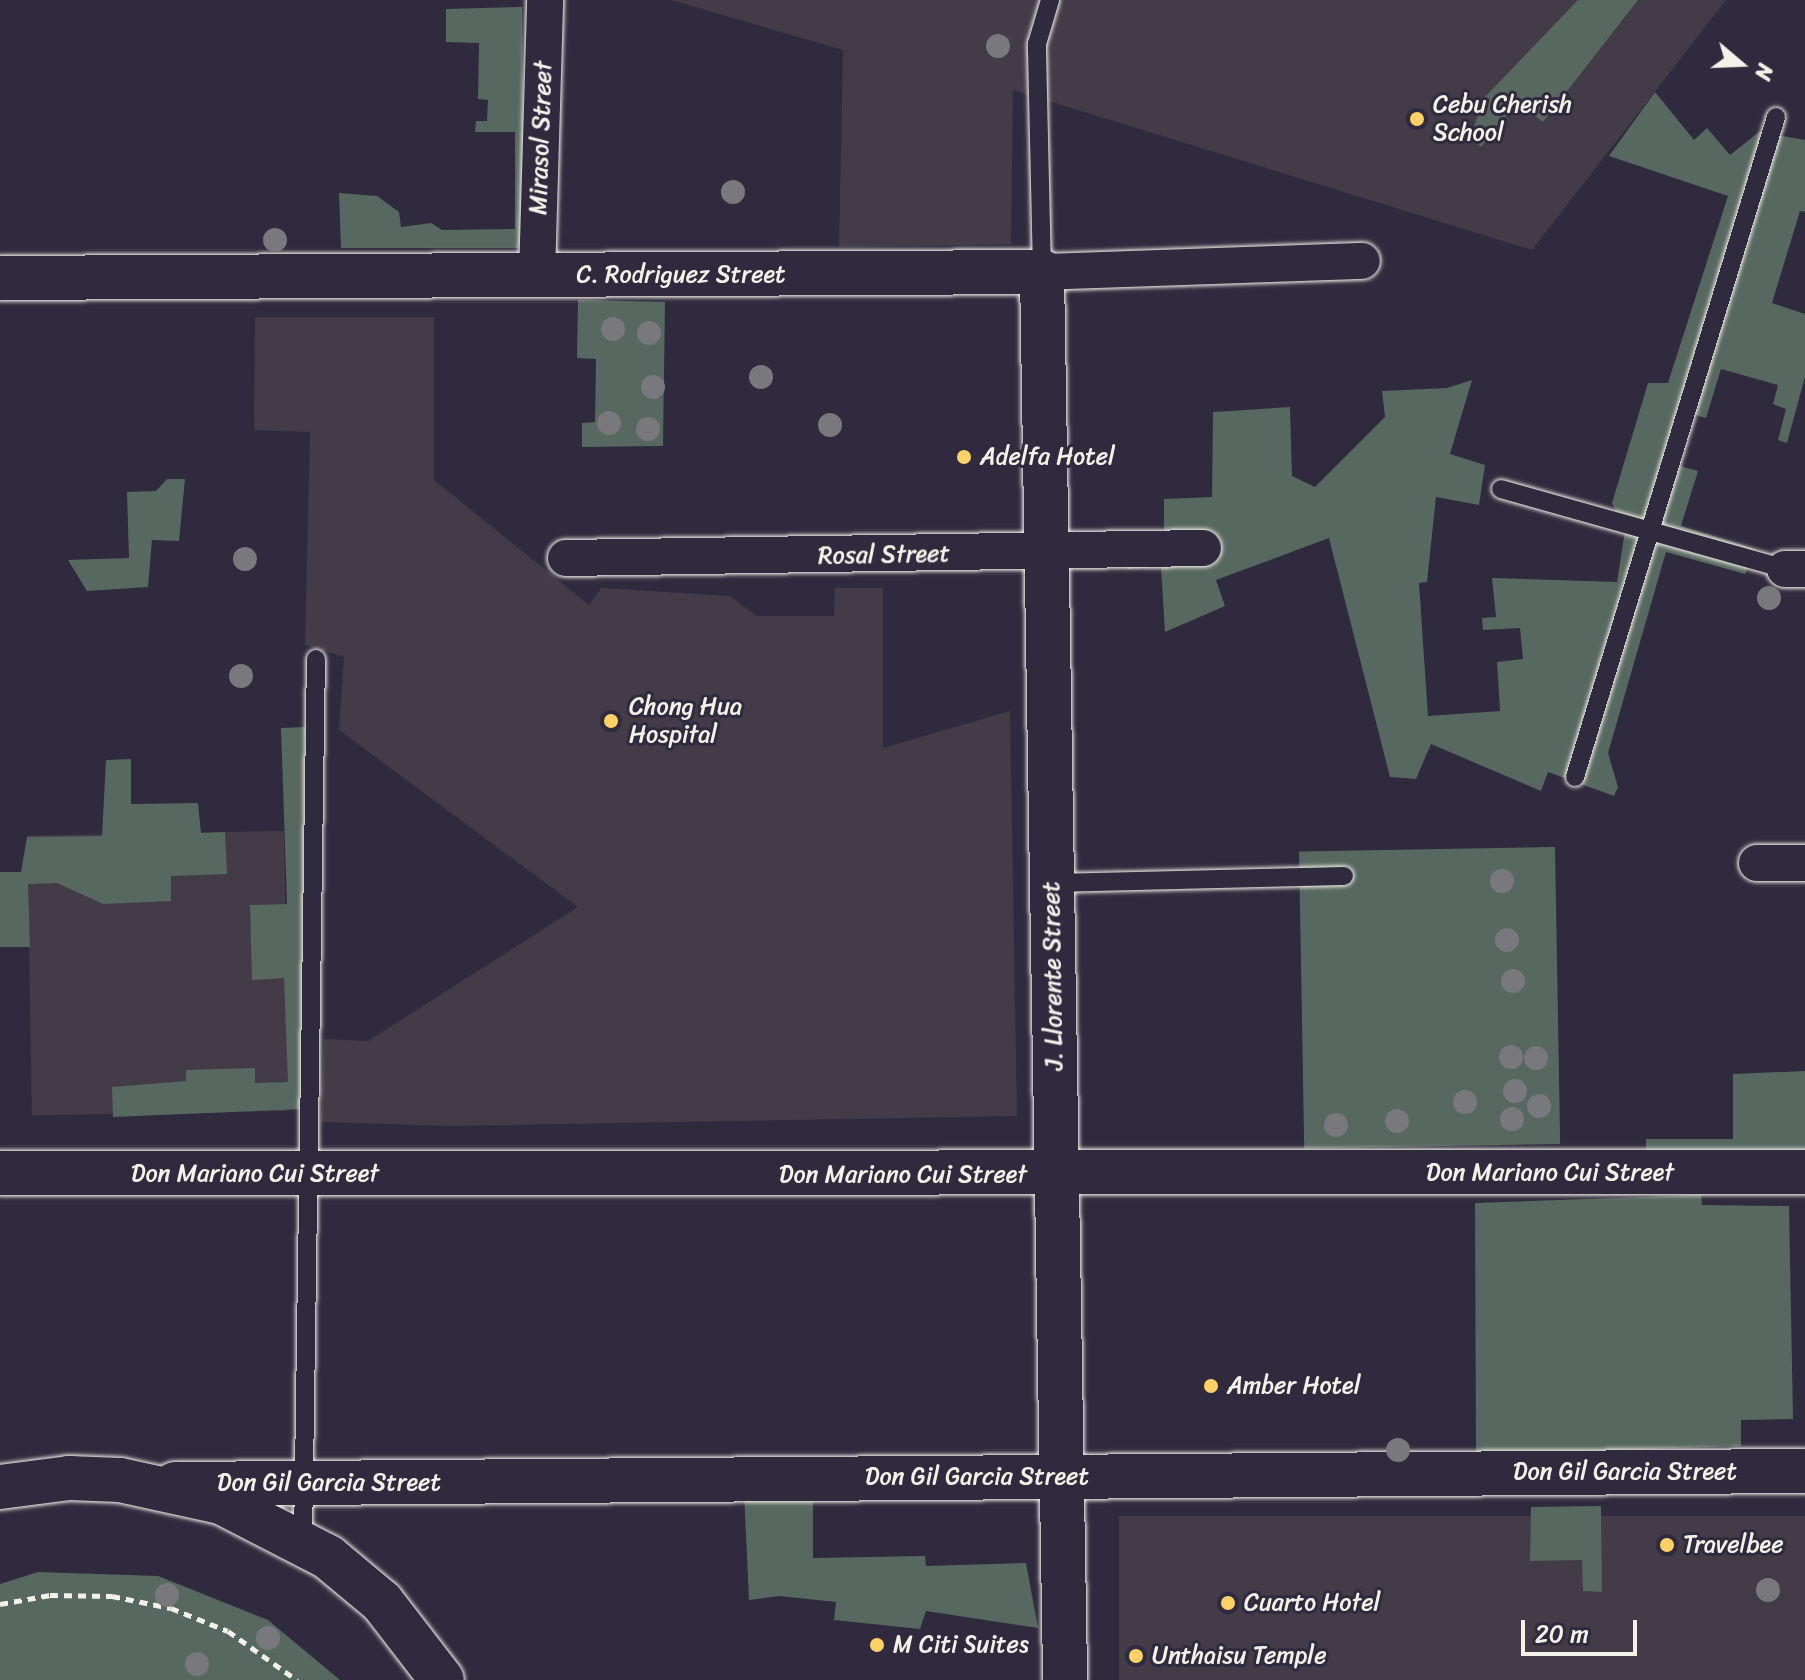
<!DOCTYPE html>
<style>
body{margin:0}
#map{position:relative;width:1805px;height:1680px;overflow:hidden;background:#2f2a3d;font-family:Sriracha,sans-serif}
div>[style]{position:absolute}
[style*='--x']{left:calc(var(--x)*1px);top:calc(var(--y)*1px);width:calc(var(--w)*1px);rotate:calc(var(--a)*1deg)}
.built>*{inset:0;background:#433b48;transform-origin:0 0}
.green>*{inset:0;background:#576860;transform-origin:0 0}
.path>*{height:5px;margin-top:-2.5px;transform-origin:0;background:repeating-linear-gradient(90deg,#f4f1e8 0 8px,transparent 0 14px)}
.roads{filter:drop-shadow(0 0 2px #f4f1e8) drop-shadow(0 0 2px #f4f1e8)}
.service>*{height:18px;margin:-9px;padding:0 9px;transform-origin:9px;border-radius:9px;background:#2f2a3d}
.minor>*{height:36px;margin:-18px;padding:0 18px;transform-origin:18px;border-radius:18px;background:#2f2a3d}
.tertiary>*{height:44px;margin:-22px;padding:0 22px;transform-origin:22px;border-radius:22px;background:#2f2a3d}
.secondary>*{height:44px;margin:-22px;padding:0 22px;transform-origin:22px;border-radius:22px;background:#2f2a3d}
.trees>*{width:24px;height:24px;margin:-12px;border-radius:50%;background:#79797d}
.dots>*{width:22px;height:22px;translate:-50% -50%;box-sizing:border-box;border:4px solid #2f2a3d;border-radius:50%}
span{translate:-50% -50%;white-space:nowrap;text-align:center;line-height:1.15;-webkit-text-stroke:6px #2f2a3d;paint-order:stroke}
.poi-label{font-size:24px;color:#f4f1e8}
.left{translate:0 -50%;text-align:left}
.street-label{font-size:24px;color:#f4f1e8}
.north{position:absolute;left:1701px;top:24px;width:80px;height:80px;-webkit-text-stroke:6px #2f2a3d;paint-order:stroke;rotate:109deg;font-size:22px;font-weight:700;line-height:32px;text-align:center;color:#f4f1e8}
.north::after{content:'';display:block;margin:auto;width:28px;height:36px;background:#f4f1e8;clip-path:polygon(50% 0,100% 100%,50% 72%,0 100%)}
.scale{position:absolute;left:1521px;top:1620px;width:116px;height:36px;box-sizing:border-box;border:4px solid #f4f1e8;border-top:0;padding-left:10px;font-size:24px;line-height:28px;white-space:nowrap;color:#f4f1e8;-webkit-text-stroke:6px #2f2a3d;paint-order:stroke}
</style>
<div id="map">
<div class="built">
<i style="clip-path:polygon(671px 0,1726px 0,1532px 250px,1013px 90px,1011px 244px,839px 247px,843px 50px)"></i>
<i style="clip-path:polygon(255px 317px,434px 317px,434px 480px,589px 605px,601px 588px,730px 596px,757px 616px,834px 616px,835px 588px,883px 588px,883px 748px,1010px 711px,1017px 1116px,449px 1126px,321px 1122px,324px 1039px,368px 1041px,578px 907px,339px 730px,344px 657px,305px 645px,310px 432px,254px 430px)"></i>
<i style="left:284px;top:831px;width:280px;height:257px;rotate:89deg"></i>
<i style="left:1805px;top:1516px;width:164px;height:686px;rotate:90deg"></i>
</div>
<div class="green">
<i style="clip-path:polygon(1578px 0,1638px 0,1543px 122px,1518px 102px,1481px 147px,1471px 138px,1482px 100px)"></i>
<i style="clip-path:polygon(522px 7px,524px 248px,341px 248px,339px 193px,377px 196px,399px 212px,401px 227px,431px 223px,442px 230px,515px 229px,515px 132px,475px 132px,476px 121px,487px 121px,488px 100px,478px 99px,479px 43px,446px 42px,446px 9px)"></i>
<i style="clip-path:polygon(1655px 92px,1694px 140px,1707px 128px,1730px 155px,1759px 132px,1805px 140px,1805px 212px,1800px 211px,1772px 303px,1805px 314px,1805px 377px,1787px 443px,1778px 440px,1786px 409px,1773px 404px,1778px 385px,1721px 369px,1706px 418px,1692px 414px,1676px 465px,1698px 471px,1681px 526px,1755px 549px,1745px 574px,1666px 552px,1608px 753px,1618px 787px,1614px 796px,1548px 772px,1541px 791px,1431px 744px,1416px 779px,1390px 777px,1329px 538px,1216px 580px,1225px 606px,1165px 632px,1161px 567px,1127px 569px,1128px 538px,1164px 537px,1164px 499px,1212px 497px,1213px 412px,1290px 407px,1292px 476px,1315px 487px,1385px 417px,1382px 391px,1447px 388px,1472px 380px,1450px 454px,1485px 465px,1479px 505px,1436px 497px,1427px 582px,1419px 583px,1428px 716px,1500px 711px,1497px 662px,1523px 659px,1520px 628px,1483px 630px,1482px 618px,1496px 617px,1492px 578px,1617px 582px,1625px 531px,1612px 503px,1648px 383px,1668px 383px,1728px 196px,1609px 156px)"></i>
<i style="clip-path:polygon(578px 300px,665px 302px,663px 446px,582px 447px,582px 423px,595px 422px,596px 359px,577px 358px)"></i>
<i style="clip-path:polygon(167px 479px,185px 479px,179px 541px,152px 540px,148px 587px,87px 591px,68px 560px,129px 558px,127px 492px,156px 491px)"></i>
<i style="clip-path:polygon(305px 727px,304px 1109px,113px 1117px,112px 1087px,186px 1081px,186px 1070px,255px 1068px,255px 1083px,288px 1082px,284px 978px,252px 980px,250px 905px,287px 904px,281px 728px)"></i>
<i style="clip-path:polygon(131px 759px,131px 804px,198px 803px,201px 833px,225px 832px,227px 874px,171px 876px,171px 901px,103px 904px,57px 883px,28px 884px,30px 947px,0 947px,0 872px,21px 872px,27px 837px,102px 836px,106px 760px)"></i>
<i style="left:1555px;top:847px;width:297px;height:256px;rotate:89deg"></i>
<i style="clip-path:polygon(1805px 1071px,1805px 1150px,1646px 1154px,1646px 1139px,1733px 1139px,1733px 1074px)"></i>
<i style="clip-path:polygon(1701px 1195px,1702px 1205px,1789px 1206px,1793px 1419px,1741px 1420px,1741px 1446px,1476px 1454px,1475px 1203px)"></i>
<i style="clip-path:polygon(744px 1492px,813px 1494px,813px 1558px,925px 1556px,926px 1566px,1026px 1563px,1038px 1628px,926px 1611px,920px 1629px,834px 1620px,836px 1602px,780px 1596px,749px 1600px)"></i>
<i style="clip-path:polygon(1601px 1506px,1602px 1592px,1583px 1591px,1582px 1560px,1530px 1561px,1531px 1507px)"></i>
<i style="clip-path:polygon(38px 1572px,158px 1576px,268px 1620px,340px 1680px,0 1680px,0 1584px)"></i>
</div>
<div class="path">
<i style="--x:0;--y:1604;--w:51;--a:-10.2"></i>
<i style="--x:50;--y:1595;--w:62;--a:0.9"></i>
<i style="--x:112;--y:1596;--w:60;--a:11.5"></i>
<i style="--x:171;--y:1608;--w:61;--a:22"></i>
<i style="--x:228;--y:1631;--w:85;--a:35.4"></i>
</div>
<div class="roads">
<div class="service">
<i style="--x:1042;--y:271;--w:227;--a:-91.3"></i>
<i style="--x:1037;--y:44;--w:46;--a:-73.5"></i>
<i style="--x:1501;--y:489;--w:295;--a:15.7"></i>
<i style="--x:1575;--y:777;--w:690;--a:-73.06"></i>
<i style="--x:1052;--y:883;--w:292;--a:-1.4"></i>
<i style="--x:303;--y:1542;--w:883;--a:-89.16"></i>
</div>
<div class="minor">
<i style="--x:1042;--y:272;--w:320;--a:-2"></i>
<i style="--x:537;--y:275;--w:275;--a:-88.3"></i>
<i style="--x:566;--y:558;--w:637;--a:-0.9"></i>
<i style="--x:1785;--y:569;--w:20;--a:0"></i>
<i style="--x:1757;--y:863;--w:48;--a:0"></i>
</div>
<div class="tertiary">
<i style="--x:0;--y:278;--w:1042;--a:-0.33"></i>
<i style="--x:1042;--y:272;--w:1408;--a:89.06"></i>
<i style="--x:0;--y:1173;--w:1805;--a:-0.03"></i>
<i style="--x:175;--y:1484;--w:1630;--a:-0.46"></i>
</div>
<div class="secondary">
<i style="--x:0;--y:1487;--w:70;--a:-7.4"></i>
<i style="--x:69;--y:1478;--w:51;--a:2.2"></i>
<i style="--x:120;--y:1480;--w:103;--a:12.3"></i>
<i style="--x:221;--y:1502;--w:120;--a:27.2"></i>
<i style="--x:328;--y:1557;--w:70;--a:39.8"></i>
<i style="--x:382;--y:1602;--w:98;--a:52.4"></i>
</div>
</div>
<div class="trees">
<i style="left:998px;top:46px"></i>
<i style="left:733px;top:192px"></i>
<i style="left:275px;top:240px"></i>
<i style="left:613px;top:329px"></i>
<i style="left:649px;top:333px"></i>
<i style="left:761px;top:377px"></i>
<i style="left:653px;top:387px"></i>
<i style="left:609px;top:423px"></i>
<i style="left:830px;top:425px"></i>
<i style="left:648px;top:429px"></i>
<i style="left:245px;top:559px"></i>
<i style="left:1769px;top:598px"></i>
<i style="left:241px;top:676px"></i>
<i style="left:1502px;top:881px"></i>
<i style="left:1507px;top:940px"></i>
<i style="left:1513px;top:981px"></i>
<i style="left:1511px;top:1057px"></i>
<i style="left:1536px;top:1058px"></i>
<i style="left:1515px;top:1091px"></i>
<i style="left:1465px;top:1102px"></i>
<i style="left:1539px;top:1106px"></i>
<i style="left:1512px;top:1119px"></i>
<i style="left:1397px;top:1121px"></i>
<i style="left:1336px;top:1125px"></i>
<i style="left:1398px;top:1450px"></i>
<i style="left:1768px;top:1590px"></i>
<i style="left:167px;top:1595px"></i>
<i style="left:268px;top:1638px"></i>
<i style="left:197px;top:1664px"></i>
</div>
<div class="dots">
<i style="left:1417px;top:119px;background:#ffd166"></i>
<i style="left:964px;top:457px;background:#ffd166"></i>
<i style="left:611px;top:721px;background:#ffd166"></i>
<i style="left:1211px;top:1386px;background:#ffd166"></i>
<i style="left:1667px;top:1545px;background:#ffd166"></i>
<i style="left:1228px;top:1603px;background:#ffd166"></i>
<i style="left:877px;top:1645px;background:#ffd166"></i>
<i style="left:1136px;top:1656px;background:#ffd166"></i>
</div>
<div class="poi-label">
<span class="left" style="left:1433px;top:119px">Cebu Cherish<br>School</span>
<span class="left" style="left:980px;top:457px">Adelfa Hotel</span>
<span class="left" style="left:629px;top:721px">Chong Hua<br>Hospital</span>
<span class="left" style="left:1227px;top:1386px">Amber Hotel</span>
<span class="left" style="left:1683px;top:1545px">Travelbee</span>
<span class="left" style="left:1244px;top:1603px">Cuarto Hotel</span>
<span class="left" style="left:893px;top:1645px">M Citi Suites</span>
<span class="left" style="left:1152px;top:1656px">Unthaisu Temple</span>
</div>
<div class="street-label">
<span style="left:541px;top:138px;rotate:-88deg">Mirasol Street</span>
<span style="left:681px;top:275px">C. Rodriguez Street</span>
<span style="left:884px;top:555px;rotate:-1deg">Rosal Street</span>
<span style="left:1053px;top:976px;rotate:-91deg">J. Llorente Street</span>
<span style="left:1550px;top:1173px">Don Mariano Cui Street</span>
<span style="left:255px;top:1174px">Don Mariano Cui Street</span>
<span style="left:903px;top:1175px">Don Mariano Cui Street</span>
<span style="left:1625px;top:1472px">Don Gil Garcia Street</span>
<span style="left:977px;top:1477px">Don Gil Garcia Street</span>
<span style="left:329px;top:1483px">Don Gil Garcia Street</span>
</div>
<div class="north">N</div>
<div class="scale">20 m</div>
</div>
